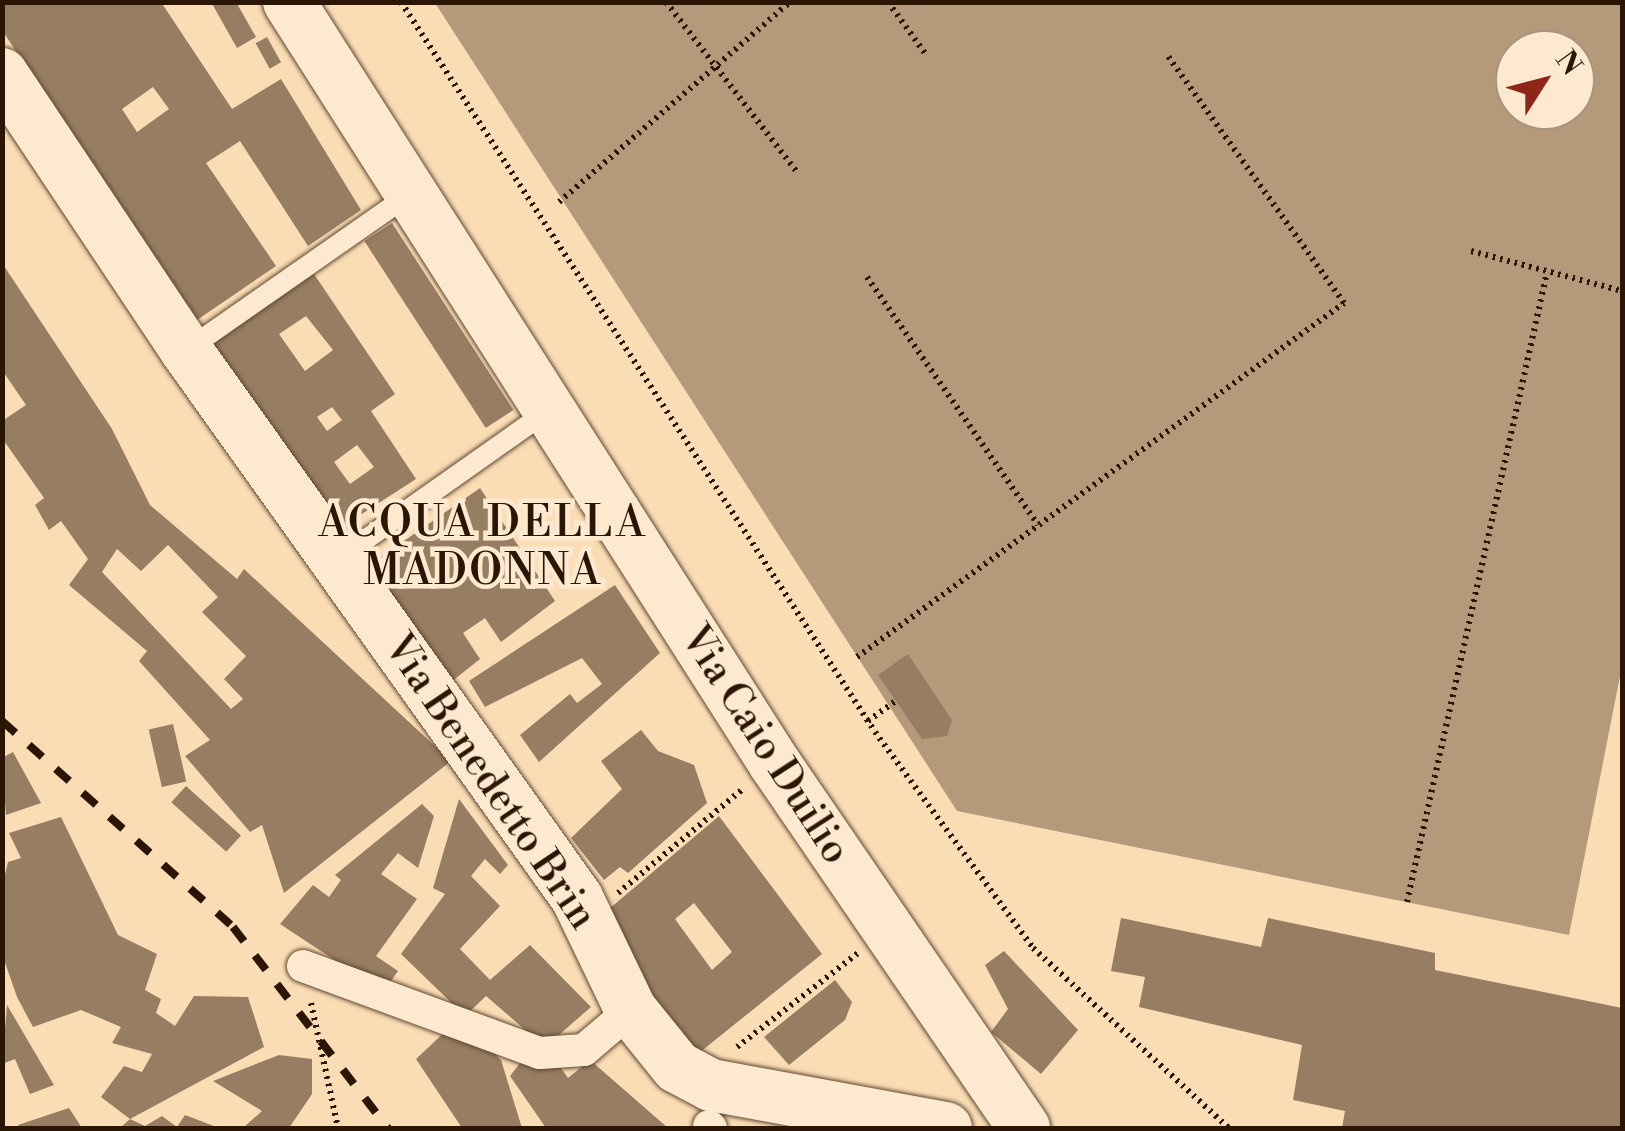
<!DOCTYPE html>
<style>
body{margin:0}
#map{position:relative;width:1625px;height:1131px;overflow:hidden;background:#fbddb5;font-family:"Libre Bodoni",serif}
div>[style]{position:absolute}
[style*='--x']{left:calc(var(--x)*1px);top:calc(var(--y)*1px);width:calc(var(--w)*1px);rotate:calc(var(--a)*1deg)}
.water>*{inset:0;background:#b4997a}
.building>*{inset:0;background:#977d61;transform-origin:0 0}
.path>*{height:6px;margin-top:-3px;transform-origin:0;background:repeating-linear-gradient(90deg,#2b1606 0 2.5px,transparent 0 7.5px)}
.roads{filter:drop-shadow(0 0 2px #5f4832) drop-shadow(0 0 2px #5f4832)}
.service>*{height:20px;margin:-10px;padding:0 10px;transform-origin:10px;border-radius:10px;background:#fce9cf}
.pedestrian>*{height:32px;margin:-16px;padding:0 16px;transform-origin:16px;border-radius:16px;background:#fce9cf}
.tertiary>*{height:52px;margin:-26px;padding:0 26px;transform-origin:26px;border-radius:26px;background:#fce9cf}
.rail>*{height:8px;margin-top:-4px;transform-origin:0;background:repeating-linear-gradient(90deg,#2b1606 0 18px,transparent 0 36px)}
span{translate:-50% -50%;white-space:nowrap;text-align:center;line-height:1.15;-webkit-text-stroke:9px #fce9cf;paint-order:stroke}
.street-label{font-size:40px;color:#2b1606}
.neighbourhood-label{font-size:42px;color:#2b1606;letter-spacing:2.5px}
.frame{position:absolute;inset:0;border:5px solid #2b1606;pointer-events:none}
.north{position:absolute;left:1495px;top:30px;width:100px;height:100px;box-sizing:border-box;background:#fce9cf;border:2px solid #a8957f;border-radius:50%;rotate:54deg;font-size:28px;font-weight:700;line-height:40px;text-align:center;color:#2b1606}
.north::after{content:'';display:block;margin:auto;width:35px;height:45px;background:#8f2418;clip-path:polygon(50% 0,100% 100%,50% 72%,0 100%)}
</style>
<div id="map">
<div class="water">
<i style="clip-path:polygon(evenodd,435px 3px,1622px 3px,1622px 666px,1569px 935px,957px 811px,435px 3px,1515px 50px,1575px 50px,1575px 110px,1515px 110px,1515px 50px)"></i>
</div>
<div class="building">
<i style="clip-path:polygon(evenodd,2px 2px,161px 2px,232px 109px,281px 79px,361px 210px,308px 246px,240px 141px,206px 163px,276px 266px,194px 322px,2px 30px,2px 2px,153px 87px,169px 109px,137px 132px,122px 109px,153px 87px)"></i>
<i style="clip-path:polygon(211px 2px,236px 2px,256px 37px,237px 48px)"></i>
<i style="left:267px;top:37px;width:29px;height:13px;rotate:61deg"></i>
<i style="left:392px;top:223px;width:223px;height:33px;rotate:57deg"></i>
<i style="clip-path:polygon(evenodd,2px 263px,112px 429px,150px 505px,237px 579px,244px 569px,451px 761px,284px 893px,262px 825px,250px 832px,185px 756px,210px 740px,139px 661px,147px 651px,69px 585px,88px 559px,61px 521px,49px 530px,35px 505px,44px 498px,2px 438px,2px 421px,26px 405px,2px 370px,2px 263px,168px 545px,218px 597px,202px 612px,246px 656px,224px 679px,243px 699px,231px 709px,102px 572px,117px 549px,141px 571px,168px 545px)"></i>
<i style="clip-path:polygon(evenodd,314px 274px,395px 394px,371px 411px,416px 479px,340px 528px,213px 343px,314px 274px,306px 316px,333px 350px,305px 371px,279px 334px,306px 316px,314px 274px,332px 407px,342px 420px,327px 431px,317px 417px,332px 407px,314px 274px,357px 445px,374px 467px,350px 484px,334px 462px,357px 445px)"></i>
<i style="clip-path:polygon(480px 488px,555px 601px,501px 642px,485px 618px,463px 633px,480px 659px,451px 682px,371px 564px)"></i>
<i style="clip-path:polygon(615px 585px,660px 653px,539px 762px,520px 735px,570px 694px,577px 703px,602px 684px,582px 658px,485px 707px,469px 681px)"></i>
<i style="clip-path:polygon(908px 654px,952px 720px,947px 736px,922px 739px,878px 675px)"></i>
<i style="left:173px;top:724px;width:59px;height:25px;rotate:77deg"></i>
<i style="clip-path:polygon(641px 730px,658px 751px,694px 765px,707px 803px,628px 873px,620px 867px,604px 880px,571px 838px,622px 789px,601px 761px)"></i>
<i style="clip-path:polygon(13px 752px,41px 803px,6px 815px,2px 758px)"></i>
<i style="left:186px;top:786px;width:74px;height:22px;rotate:42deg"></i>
<i style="clip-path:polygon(459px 799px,508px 865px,500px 874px,485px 859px,471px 876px,500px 906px,460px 949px,490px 980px,530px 945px,591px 1007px,545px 1047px,486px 996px,465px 1016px,401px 954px,445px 894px,433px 888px)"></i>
<i style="clip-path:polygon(422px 804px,434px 816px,418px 868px,398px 853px,381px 874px,417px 899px,376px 956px,398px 971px,383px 992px,280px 924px,313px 885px,329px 897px,341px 880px,335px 875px)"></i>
<i style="clip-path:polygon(evenodd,719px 816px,822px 954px,694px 1057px,596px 920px,719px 816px,694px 903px,732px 952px,712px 970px,675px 919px,694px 903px)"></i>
<i style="clip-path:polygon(61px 817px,118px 935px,157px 954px,145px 990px,161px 999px,156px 1013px,175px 1026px,194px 996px,248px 997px,264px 1047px,130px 1119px,145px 1126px,162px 1116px,177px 1127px,185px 1115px,219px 1128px,120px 1128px,130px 1119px,101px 1097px,124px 1066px,142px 1072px,152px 1054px,112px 1043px,121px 1027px,81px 1010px,33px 1027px,17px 997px,2px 954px,2px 887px,8px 862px,21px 858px,9px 833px)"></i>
<i style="clip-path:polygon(1121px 918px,1261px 947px,1268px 918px,1435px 953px,1435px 970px,1622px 1008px,1622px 1128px,1342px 1128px,1345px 1111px,1293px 1100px,1302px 1045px,1139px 1007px,1145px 977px,1111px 971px)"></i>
<i style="clip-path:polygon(1004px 951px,1078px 1030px,1041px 1074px,991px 1032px,1008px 1009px,985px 965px)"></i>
<i style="clip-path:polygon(835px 980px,852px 1002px,845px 1020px,789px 1065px,764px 1037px)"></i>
<i style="clip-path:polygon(7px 1005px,54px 1085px,30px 1094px,15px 1059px,2px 1064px)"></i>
<i style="clip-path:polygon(448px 1029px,478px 1035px,501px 1060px,522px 1128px,462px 1128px,416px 1059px)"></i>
<i style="clip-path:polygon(527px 1054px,551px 1054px,568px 1078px,590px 1060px,668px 1128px,546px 1128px,510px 1076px)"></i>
<i style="clip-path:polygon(279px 1055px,312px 1059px,312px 1094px,289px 1128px,243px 1128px,262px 1111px,213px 1081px)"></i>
<i style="clip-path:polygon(69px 1108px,82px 1128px,20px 1128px,18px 1125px)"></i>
</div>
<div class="path">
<i style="--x:401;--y:2;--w:870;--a:57"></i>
<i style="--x:875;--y:732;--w:268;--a:53.8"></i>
<i style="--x:1033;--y:948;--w:266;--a:42.6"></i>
<i style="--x:666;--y:2;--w:213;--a:52.4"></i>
<i style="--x:888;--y:2;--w:67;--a:54.2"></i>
<i style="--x:559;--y:202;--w:306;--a:-40.9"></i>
<i style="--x:1471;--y:251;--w:156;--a:14.8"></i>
<i style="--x:867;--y:277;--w:301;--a:55.4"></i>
<i style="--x:857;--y:657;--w:602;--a:-36.01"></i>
<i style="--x:1344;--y:303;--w:307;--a:-125.5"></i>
<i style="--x:868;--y:721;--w:34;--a:-36"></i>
<i style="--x:618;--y:893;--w:163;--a:-39.8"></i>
<i style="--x:1407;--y:902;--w:645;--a:-77.47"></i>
<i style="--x:311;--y:1003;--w:128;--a:77.8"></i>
<i style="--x:737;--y:1047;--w:153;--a:-37.8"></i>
</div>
<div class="roads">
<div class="service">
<i style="--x:188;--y:349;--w:271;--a:-34.9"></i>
<i style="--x:338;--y:559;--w:258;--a:-35.2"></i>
</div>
<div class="pedestrian">
<i style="--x:303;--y:966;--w:252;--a:20.2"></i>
<i style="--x:540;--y:1053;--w:44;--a:-3.9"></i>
<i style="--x:584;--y:1050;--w:62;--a:-40.4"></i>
<i style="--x:709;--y:1126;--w:3;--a:45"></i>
</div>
<div class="tertiary">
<i style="--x:289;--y:2;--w:904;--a:57.47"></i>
<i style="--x:775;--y:764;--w:441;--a:55.6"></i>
<i style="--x:2;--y:74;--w:332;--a:56.3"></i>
<i style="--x:186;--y:350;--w:673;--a:54.49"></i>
<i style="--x:577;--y:898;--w:124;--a:64.3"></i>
<i style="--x:631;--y:1010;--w:73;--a:51.1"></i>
<i style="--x:677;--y:1067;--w:38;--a:28"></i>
<i style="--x:711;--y:1085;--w:239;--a:10.4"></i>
</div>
</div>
<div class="rail">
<i style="--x:2;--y:721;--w:310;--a:41.7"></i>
<i style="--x:233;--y:927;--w:254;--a:52.4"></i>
</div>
<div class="street-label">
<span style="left:765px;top:745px;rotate:57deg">Via Caio Duilio</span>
<span style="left:490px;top:782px;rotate:56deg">Via Benedetto Brin</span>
</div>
<div class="neighbourhood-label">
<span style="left:483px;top:548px">ACQUA DELLA<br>MADONNA</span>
</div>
<div class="frame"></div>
<div class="north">N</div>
</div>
